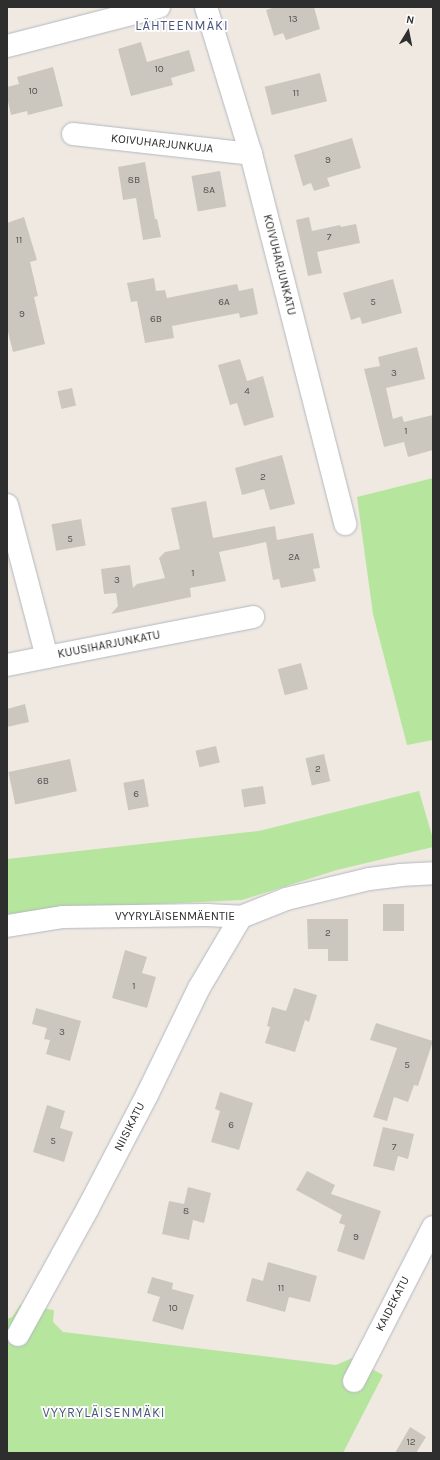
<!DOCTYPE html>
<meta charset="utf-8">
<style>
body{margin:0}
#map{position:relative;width:440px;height:1460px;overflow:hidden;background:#efe9e1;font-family:Karla,sans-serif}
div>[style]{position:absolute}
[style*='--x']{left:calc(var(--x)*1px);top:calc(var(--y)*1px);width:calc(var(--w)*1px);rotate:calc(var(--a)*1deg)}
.green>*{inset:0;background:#b6e59e}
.building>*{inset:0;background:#cbc7bf;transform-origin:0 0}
.roads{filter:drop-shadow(0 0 1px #b4b7c1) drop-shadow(0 0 1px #b4b7c1)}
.minor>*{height:22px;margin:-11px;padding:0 11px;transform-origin:11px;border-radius:11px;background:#fff}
span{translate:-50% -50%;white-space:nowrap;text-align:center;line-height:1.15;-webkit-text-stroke:3.5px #fff;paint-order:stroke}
.number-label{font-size:10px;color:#555452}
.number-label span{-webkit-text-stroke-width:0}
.street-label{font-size:12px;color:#2e2e2e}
.neighbourhood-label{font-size:13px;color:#4d5680;letter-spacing:1px}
.frame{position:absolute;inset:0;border:8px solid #2e2e2e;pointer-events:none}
.north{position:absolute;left:388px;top:12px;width:40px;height:40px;-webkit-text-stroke:3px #fff;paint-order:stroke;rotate:10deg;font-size:11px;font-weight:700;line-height:16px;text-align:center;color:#2e2e2e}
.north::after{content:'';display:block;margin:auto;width:14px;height:18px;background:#2e2e2e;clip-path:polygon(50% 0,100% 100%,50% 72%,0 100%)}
</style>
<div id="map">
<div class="green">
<i style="clip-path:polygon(433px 478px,433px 740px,407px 745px,373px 614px,357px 497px)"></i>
<i style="clip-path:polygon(419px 791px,433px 839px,433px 847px,337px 870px,242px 900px,117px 906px,7px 917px,7px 859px,259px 831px)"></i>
<i style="clip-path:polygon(20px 1305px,54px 1310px,53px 1322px,63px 1332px,336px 1365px,352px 1358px,383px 1375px,343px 1453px,7px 1453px,7px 1319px,12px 1317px)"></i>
</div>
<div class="building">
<i style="clip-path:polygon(275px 7px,314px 7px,320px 29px,286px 40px,283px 33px,274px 36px,266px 10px)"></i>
<i style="clip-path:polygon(141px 42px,147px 62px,189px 50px,195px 71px,171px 78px,173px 85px,131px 96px,118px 49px)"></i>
<i style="clip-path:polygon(53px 67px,63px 106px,28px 115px,27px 111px,11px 115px,7px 97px,7px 87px,19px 84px,17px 77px)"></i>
<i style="left:320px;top:73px;width:29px;height:57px;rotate:76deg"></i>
<i style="clip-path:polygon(352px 138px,361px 168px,327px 178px,330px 186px,314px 191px,311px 183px,303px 186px,294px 155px)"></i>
<i style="clip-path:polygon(145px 162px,155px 219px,157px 219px,161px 237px,143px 240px,136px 198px,123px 200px,118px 167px)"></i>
<i style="left:220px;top:171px;width:36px;height:29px;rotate:80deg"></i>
<i style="clip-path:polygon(24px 217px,37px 260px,30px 262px,38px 296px,34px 297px,45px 344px,13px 352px,7px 328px,7px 223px)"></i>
<i style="clip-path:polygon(309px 217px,312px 231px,340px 225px,341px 227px,356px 224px,360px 243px,317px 252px,322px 273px,308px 276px,296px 220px)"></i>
<i style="clip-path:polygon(154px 278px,156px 291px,165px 290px,167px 298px,237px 284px,239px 291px,253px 288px,258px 314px,240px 318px,239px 313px,172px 326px,174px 338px,145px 343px,137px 301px,131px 302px,127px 283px)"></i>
<i style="clip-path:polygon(393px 279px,402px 313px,362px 324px,360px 317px,351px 320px,343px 293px)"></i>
<i style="clip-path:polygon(417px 347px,425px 379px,386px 388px,393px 419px,402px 416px,404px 422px,433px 415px,433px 450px,408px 457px,404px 442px,384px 447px,364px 369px,380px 366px,378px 357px)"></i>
<i style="clip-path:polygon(240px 359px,247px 381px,263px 376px,274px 417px,244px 426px,237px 403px,230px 405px,218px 365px)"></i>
<i style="left:72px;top:388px;width:18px;height:15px;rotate:77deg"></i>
<i style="clip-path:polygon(282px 455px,295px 504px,270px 510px,264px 489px,242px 495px,235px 468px)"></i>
<i style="clip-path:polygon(206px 501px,213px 538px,275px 526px,277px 540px,313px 533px,320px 568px,313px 569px,316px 581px,281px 588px,279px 579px,273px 580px,266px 542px,219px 552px,226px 581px,190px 588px,191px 597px,111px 614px,118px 606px,116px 593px,104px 594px,101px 569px,130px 565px,133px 588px,137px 584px,165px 578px,159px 558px,165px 552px,180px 549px,171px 508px)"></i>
<i style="left:81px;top:519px;width:27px;height:30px;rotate:80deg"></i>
<i style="left:301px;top:663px;width:27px;height:24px;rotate:75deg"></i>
<i style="clip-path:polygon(25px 704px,29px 722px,7px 727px,7px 709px)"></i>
<i style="left:216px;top:746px;width:17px;height:21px;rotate:77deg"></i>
<i style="left:324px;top:754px;width:28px;height:19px;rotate:77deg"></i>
<i style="left:70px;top:759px;width:33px;height:63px;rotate:78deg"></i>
<i style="left:144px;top:779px;width:28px;height:21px;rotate:80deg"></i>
<i style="left:263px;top:786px;width:18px;height:22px;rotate:81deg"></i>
<i style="left:383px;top:904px;width:21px;height:27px"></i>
<i style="clip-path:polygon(307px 919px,348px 919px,348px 961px,328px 961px,328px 949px,308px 949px)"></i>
<i style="clip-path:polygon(125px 950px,147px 957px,142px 973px,156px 977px,147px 1008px,112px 998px)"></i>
<i style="clip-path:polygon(294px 988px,317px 995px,309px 1022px,305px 1020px,295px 1052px,265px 1043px,270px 1027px,267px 1026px,272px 1007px,286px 1011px)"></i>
<i style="clip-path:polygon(36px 1008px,81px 1021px,70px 1061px,46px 1054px,50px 1040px,44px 1039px,47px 1028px,32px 1024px)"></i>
<i style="clip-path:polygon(376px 1023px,433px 1041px,418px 1086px,414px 1085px,408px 1102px,394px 1097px,387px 1121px,373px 1117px,397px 1048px,370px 1040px)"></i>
<i style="clip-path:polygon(220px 1092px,253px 1103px,239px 1150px,211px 1142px,220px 1111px,215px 1109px)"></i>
<i style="clip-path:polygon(47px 1105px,65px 1111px,60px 1128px,73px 1132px,64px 1162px,33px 1152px)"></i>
<i style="clip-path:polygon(383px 1127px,414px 1134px,408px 1159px,398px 1156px,394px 1171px,373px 1166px)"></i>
<i style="clip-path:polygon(307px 1171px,335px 1185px,331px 1194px,381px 1211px,364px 1260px,337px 1251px,345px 1225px,339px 1223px,342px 1215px,296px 1190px)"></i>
<i style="clip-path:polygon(188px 1187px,211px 1193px,204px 1223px,193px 1220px,189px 1240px,162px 1234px,169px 1201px,184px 1204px)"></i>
<i style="clip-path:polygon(268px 1262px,317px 1276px,310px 1302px,289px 1297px,285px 1312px,246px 1301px,252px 1278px,263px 1281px)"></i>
<i style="clip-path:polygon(152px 1277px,173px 1283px,172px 1289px,194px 1295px,183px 1330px,152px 1321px,160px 1297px,147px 1293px)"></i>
<i style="clip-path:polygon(410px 1427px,426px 1437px,416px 1453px,395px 1453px)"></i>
</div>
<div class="roads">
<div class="minor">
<i style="--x:206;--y:7;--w:154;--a:73"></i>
<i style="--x:251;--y:154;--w:382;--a:75.7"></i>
<i style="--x:7;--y:46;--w:157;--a:-14.4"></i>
<i style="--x:73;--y:134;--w:179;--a:6.4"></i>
<i style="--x:7;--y:505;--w:157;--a:75.3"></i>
<i style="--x:47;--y:657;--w:210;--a:-11"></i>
<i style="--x:7;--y:665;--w:41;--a:-11.3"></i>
<i style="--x:7;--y:926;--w:57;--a:-9.1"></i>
<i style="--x:63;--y:917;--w:143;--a:-0.8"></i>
<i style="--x:206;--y:915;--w:35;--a:3"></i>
<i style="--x:241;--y:917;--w:48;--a:-21.8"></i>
<i style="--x:286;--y:899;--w:85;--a:-13.5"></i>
<i style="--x:369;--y:879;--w:31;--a:-7"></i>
<i style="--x:400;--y:875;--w:33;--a:-3"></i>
<i style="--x:18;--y:1335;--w:145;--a:-61.1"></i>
<i style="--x:88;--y:1208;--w:127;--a:-62.4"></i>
<i style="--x:147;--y:1095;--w:119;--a:-64.1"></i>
<i style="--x:199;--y:988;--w:82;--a:-59.4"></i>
<i style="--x:354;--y:1381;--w:173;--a:-62.8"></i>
</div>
</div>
<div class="number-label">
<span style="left:293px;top:20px">13</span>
<span style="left:159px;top:70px">10</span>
<span style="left:33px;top:92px">10</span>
<span style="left:296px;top:94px">11</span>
<span style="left:328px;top:161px">9</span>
<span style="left:134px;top:181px">8B</span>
<span style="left:209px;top:191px">8A</span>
<span style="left:329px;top:238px">7</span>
<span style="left:19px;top:241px">11</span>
<span style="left:224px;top:303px">6A</span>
<span style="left:373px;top:303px">5</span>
<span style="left:22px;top:315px">9</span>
<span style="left:156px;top:320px">6B</span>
<span style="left:394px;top:374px">3</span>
<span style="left:247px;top:392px">4</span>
<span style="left:406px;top:432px">1</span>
<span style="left:263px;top:478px">2</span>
<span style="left:70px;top:540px">5</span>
<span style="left:294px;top:558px">2A</span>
<span style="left:193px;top:574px">1</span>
<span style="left:117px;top:581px">3</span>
<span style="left:318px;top:770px">2</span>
<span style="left:43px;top:782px">6B</span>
<span style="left:136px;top:795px">6</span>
<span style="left:328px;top:934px">2</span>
<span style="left:134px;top:987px">1</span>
<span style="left:62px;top:1033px">3</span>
<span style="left:407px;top:1066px">5</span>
<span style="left:231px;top:1126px">6</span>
<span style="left:53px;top:1142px">5</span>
<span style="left:394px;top:1148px">7</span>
<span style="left:186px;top:1212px">8</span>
<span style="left:356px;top:1238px">9</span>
<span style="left:281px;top:1289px">11</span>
<span style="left:173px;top:1309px">10</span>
<span style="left:411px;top:1443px">12</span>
</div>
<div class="street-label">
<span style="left:162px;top:144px;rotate:6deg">KOIVUHARJUNKUJA</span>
<span style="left:279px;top:265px;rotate:76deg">KOIVUHARJUNKATU</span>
<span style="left:109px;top:645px;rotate:-11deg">KUUSIHARJUNKATU</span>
<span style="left:175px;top:917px">VYYRYLÄISENMÄENTIE</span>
<span style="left:130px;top:1127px;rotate:-63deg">NIISIKATU</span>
<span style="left:393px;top:1304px;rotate:-63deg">KAIDEKATU</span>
</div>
<div class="neighbourhood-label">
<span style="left:182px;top:26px">LÄHTEENMÄKI</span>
<span style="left:104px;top:1413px">VYYRYLÄISENMÄKI</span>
</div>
<div class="frame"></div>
<div class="north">N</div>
</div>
